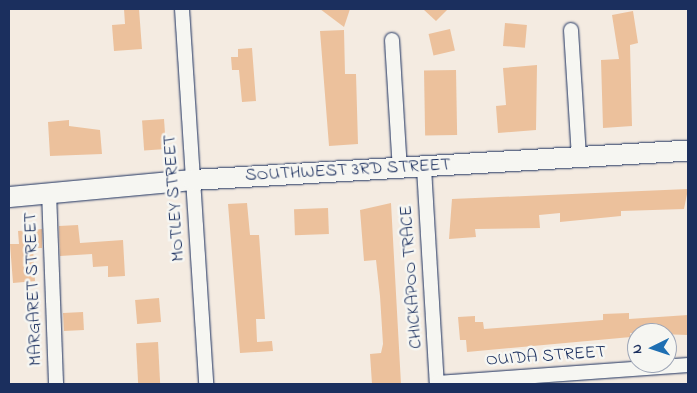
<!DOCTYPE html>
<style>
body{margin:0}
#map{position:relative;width:697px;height:393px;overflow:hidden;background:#f4ebe1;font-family:"Indie Flower",sans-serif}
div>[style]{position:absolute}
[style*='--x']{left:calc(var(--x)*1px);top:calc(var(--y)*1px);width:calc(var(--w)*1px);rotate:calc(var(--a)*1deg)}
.building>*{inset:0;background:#ecc19c;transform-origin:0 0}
.roads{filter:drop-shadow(0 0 1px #1b2f5e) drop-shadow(0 0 1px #1b2f5e)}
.street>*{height:14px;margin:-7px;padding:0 7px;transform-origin:7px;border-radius:7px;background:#f6f6f2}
.secondary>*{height:20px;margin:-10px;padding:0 10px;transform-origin:10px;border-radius:10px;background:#f6f6f2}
span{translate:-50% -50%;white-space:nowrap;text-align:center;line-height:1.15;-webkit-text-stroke:5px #f6f6f2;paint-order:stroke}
.street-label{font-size:18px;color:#1b2f5e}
.frame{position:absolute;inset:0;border:10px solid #1b2f5e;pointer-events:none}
.north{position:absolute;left:627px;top:323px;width:50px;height:50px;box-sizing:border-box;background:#f6f6f2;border:1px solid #9ea6b7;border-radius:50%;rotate:266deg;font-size:14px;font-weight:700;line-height:20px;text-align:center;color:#1b2f5e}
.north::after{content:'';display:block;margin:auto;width:18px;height:22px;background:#1f6fb2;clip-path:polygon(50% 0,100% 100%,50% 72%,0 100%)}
</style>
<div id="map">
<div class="building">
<i style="clip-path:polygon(124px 9px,139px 9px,142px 49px,114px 51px,112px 25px,125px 24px)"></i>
<i style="clip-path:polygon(320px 9px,350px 9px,344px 27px)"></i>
<i style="clip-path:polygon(423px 9px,448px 9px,436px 21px)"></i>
<i style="clip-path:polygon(633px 11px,638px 43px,630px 45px,632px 126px,603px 128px,601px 60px,619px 59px,612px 15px)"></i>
<i style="left:505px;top:23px;width:22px;height:23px;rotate:5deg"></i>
<i style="left:450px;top:29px;width:22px;height:22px;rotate:77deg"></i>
<i style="clip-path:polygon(344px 30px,345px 74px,356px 74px,358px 144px,329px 146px,320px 31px)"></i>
<i style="clip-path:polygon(252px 48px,256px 101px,242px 102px,239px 70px,232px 70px,231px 57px,238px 57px,238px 49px)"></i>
<i style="clip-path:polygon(537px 65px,536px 130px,498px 133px,496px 106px,506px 105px,503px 68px)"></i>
<i style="left:456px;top:70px;width:65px;height:32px;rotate:89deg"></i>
<i style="left:164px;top:119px;width:30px;height:22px;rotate:86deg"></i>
<i style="clip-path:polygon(69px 120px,69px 126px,100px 130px,102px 154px,50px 156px,48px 122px)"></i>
<i style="clip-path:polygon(688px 189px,684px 209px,621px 211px,621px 216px,560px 222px,560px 213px,539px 215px,540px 228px,475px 229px,476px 237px,449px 239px,452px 199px)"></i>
<i style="clip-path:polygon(247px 203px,250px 235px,259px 235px,265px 319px,256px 319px,257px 342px,272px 341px,273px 351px,240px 353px,228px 204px)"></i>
<i style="clip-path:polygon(391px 203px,401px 384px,372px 384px,370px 354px,381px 353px,383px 344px,380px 296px,376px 260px,364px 261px,360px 210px)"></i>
<i style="left:328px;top:208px;width:26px;height:34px;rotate:88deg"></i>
<i style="clip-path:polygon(78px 225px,80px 243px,123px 240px,125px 276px,108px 277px,108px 266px,93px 267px,92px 254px,60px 256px,59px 226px)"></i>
<i style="clip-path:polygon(42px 229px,42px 248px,33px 248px,35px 281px,13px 283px,10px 244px,19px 244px,18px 231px)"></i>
<i style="left:159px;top:298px;width:24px;height:24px;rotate:85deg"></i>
<i style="left:83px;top:312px;width:18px;height:20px;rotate:87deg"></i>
<i style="clip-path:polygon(629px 313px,629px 319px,688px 315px,688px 335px,630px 333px,631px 337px,467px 352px,466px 340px,460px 340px,458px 317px,475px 316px,475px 322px,483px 322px,484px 329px,603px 320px,603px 314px)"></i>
<i style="left:158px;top:342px;width:42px;height:22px;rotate:87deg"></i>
</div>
<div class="roads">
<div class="street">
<i style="--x:182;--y:9;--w:376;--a:86.3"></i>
<i style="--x:571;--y:30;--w:127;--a:86.4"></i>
<i style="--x:392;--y:40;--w:129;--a:86.5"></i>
<i style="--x:424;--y:168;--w:216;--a:86.6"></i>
<i style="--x:49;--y:192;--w:192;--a:87.9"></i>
<i style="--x:437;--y:383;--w:252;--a:-4.1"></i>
</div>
<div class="secondary">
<i style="--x:9;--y:197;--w:185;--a:-5.3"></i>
<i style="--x:193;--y:180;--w:496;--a:-3.4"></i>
</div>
</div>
<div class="street-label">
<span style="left:348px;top:171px;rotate:-3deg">SOUTHWEST 3RD STREET</span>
<span style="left:175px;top:198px;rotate:-94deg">MOTLEY STREET</span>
<span style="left:412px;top:277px;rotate:-94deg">CHICKAPOO TRACE</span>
<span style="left:34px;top:289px;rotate:-92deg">MARGARET STREET</span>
<span style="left:546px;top:357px;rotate:-4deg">OUIDA STREET</span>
</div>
<div class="frame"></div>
<div class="north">N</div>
</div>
